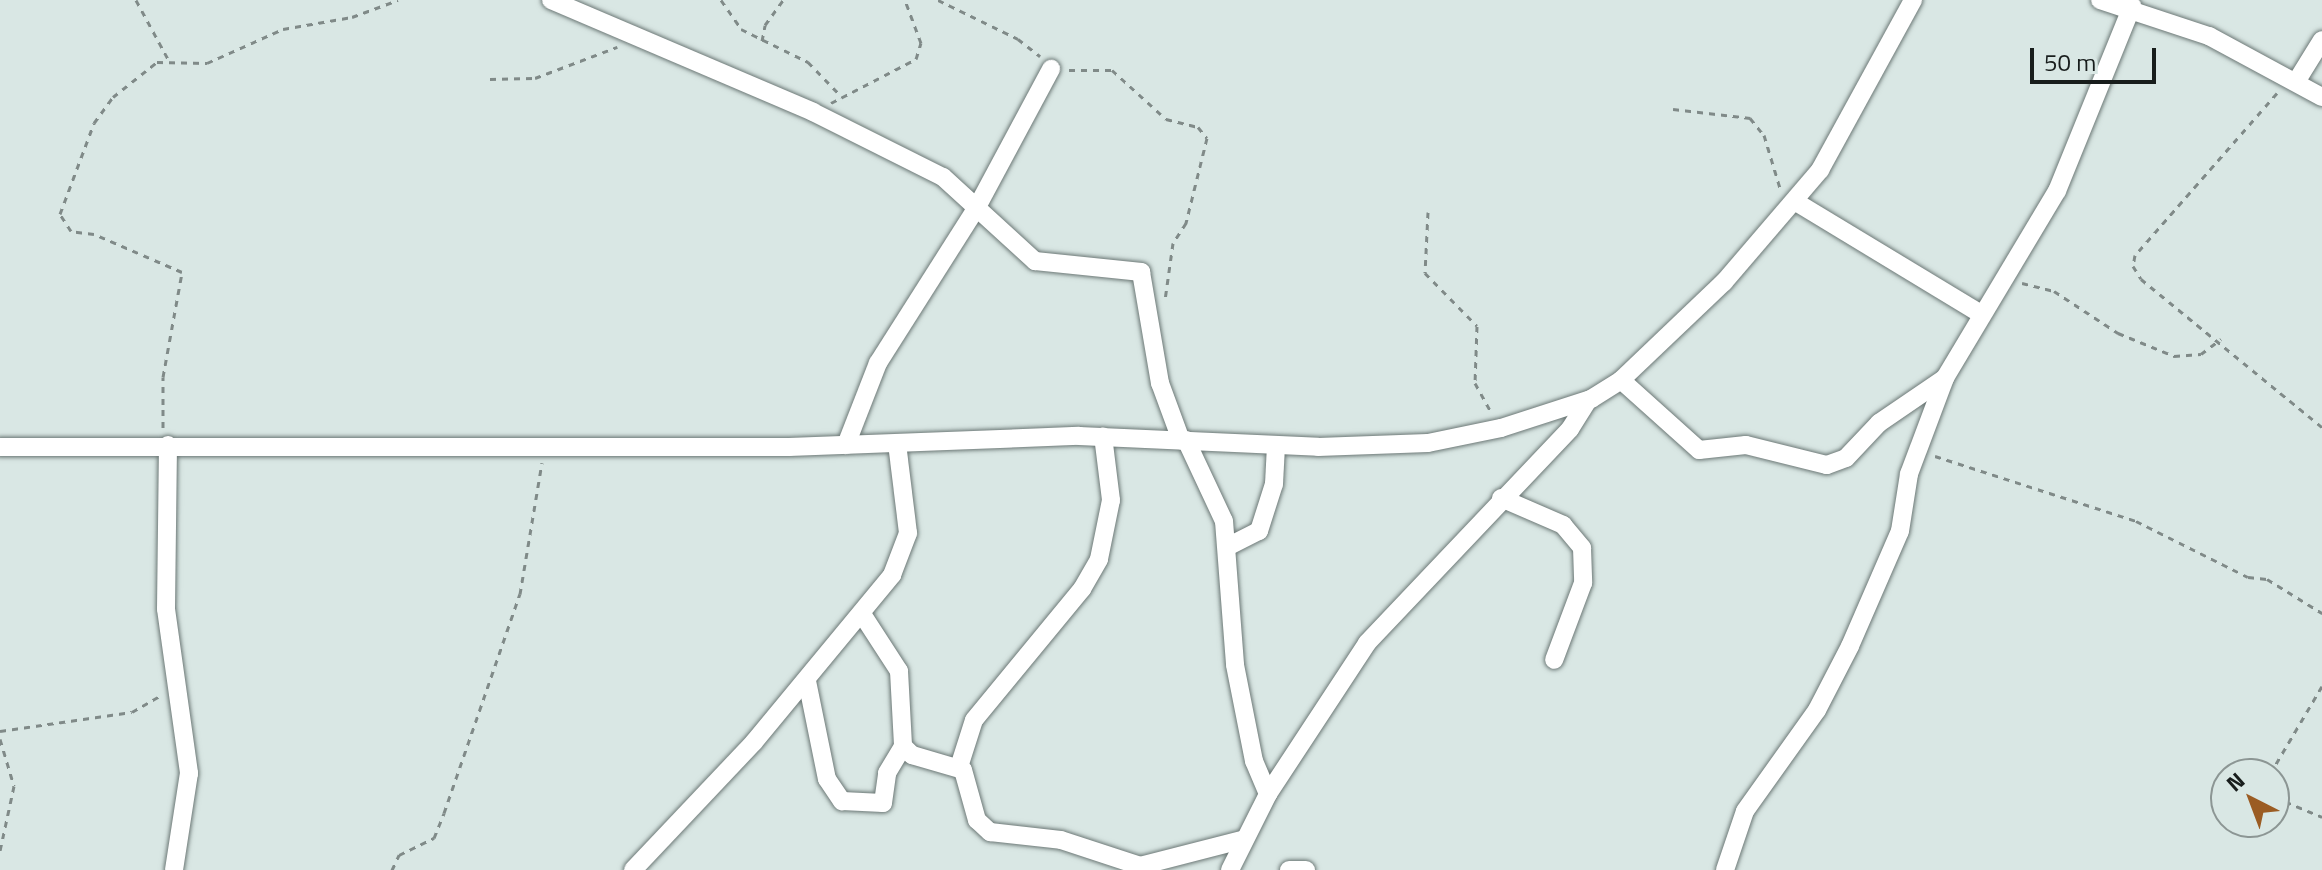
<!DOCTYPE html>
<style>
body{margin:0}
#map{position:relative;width:2322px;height:870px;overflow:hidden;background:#d9e7e4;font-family:"Titillium Web",sans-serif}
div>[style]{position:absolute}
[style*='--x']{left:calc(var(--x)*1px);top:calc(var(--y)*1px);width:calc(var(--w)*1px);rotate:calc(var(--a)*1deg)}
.path>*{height:3px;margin-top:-1.5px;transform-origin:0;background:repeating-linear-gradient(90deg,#808a88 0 6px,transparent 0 12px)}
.roads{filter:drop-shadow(0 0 2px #6c7876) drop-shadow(0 0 2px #6c7876)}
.minor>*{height:18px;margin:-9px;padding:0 9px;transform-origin:9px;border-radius:9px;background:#fff}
span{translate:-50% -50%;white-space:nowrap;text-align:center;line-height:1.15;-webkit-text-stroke:7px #d9e7e4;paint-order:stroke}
.north{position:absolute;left:2210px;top:758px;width:80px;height:80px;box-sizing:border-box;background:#d9e7e4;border:2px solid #8c9694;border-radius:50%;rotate:318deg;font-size:22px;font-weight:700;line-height:32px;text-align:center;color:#181d1c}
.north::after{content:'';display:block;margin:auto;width:28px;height:36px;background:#9b5c23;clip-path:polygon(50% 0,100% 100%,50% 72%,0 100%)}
.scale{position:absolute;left:2030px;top:48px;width:126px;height:36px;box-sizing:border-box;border:4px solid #181d1c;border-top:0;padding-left:10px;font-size:24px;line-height:28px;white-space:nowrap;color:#181d1c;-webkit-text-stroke:6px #d9e7e4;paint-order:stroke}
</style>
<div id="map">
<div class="path">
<i style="--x:136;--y:0;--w:67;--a:61.5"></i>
<i style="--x:721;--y:0;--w:35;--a:55"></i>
<i style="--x:741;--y:29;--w:75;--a:26.2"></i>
<i style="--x:808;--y:62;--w:49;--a:45.8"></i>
<i style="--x:938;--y:0;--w:89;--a:26"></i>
<i style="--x:1018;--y:39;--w:28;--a:38"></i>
<i style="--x:762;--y:41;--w:16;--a:-79"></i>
<i style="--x:765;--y:25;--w:31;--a:-54"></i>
<i style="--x:1069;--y:70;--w:43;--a:0"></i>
<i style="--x:1112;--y:70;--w:73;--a:42.2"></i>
<i style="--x:1166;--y:119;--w:33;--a:14"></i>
<i style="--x:1198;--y:127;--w:14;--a:51"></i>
<i style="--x:1207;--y:138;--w:88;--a:103.9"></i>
<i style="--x:1186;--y:223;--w:24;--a:123"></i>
<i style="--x:1173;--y:243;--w:58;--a:98"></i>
<i style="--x:490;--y:79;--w:45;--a:-1.3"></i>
<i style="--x:535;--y:78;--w:88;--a:-20.7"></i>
<i style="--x:2277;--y:93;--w:215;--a:131.2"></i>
<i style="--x:2135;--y:255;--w:11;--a:100"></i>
<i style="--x:2133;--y:266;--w:15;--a:58"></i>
<i style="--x:2141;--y:279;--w:234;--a:39.3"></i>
<i style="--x:831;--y:103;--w:96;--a:-27.4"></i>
<i style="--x:916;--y:59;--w:17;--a:-73"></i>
<i style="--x:921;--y:43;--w:46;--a:-110.4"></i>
<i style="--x:1673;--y:109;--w:78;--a:6.7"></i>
<i style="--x:1750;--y:118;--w:22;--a:51"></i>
<i style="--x:1764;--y:135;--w:55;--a:73.2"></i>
<i style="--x:1428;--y:212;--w:61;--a:92.8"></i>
<i style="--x:1425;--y:273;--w:74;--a:45.5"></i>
<i style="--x:1477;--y:326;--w:57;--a:92"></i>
<i style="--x:1475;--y:383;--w:33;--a:61"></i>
<i style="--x:2022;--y:283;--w:33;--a:14"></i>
<i style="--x:2054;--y:291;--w:77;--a:33.3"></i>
<i style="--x:2118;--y:333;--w:61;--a:22.3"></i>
<i style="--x:2174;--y:356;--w:27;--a:-4"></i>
<i style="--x:2201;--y:354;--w:25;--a:-37"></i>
<i style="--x:163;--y:428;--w:51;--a:-90"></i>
<i style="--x:163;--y:377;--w:107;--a:-79.7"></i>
<i style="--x:182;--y:272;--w:96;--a:-156.6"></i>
<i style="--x:94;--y:234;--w:23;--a:-173"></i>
<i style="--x:71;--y:231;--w:20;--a:-123"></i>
<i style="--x:60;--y:214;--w:97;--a:-69.5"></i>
<i style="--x:94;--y:123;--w:32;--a:-54"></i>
<i style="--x:113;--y:97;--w:56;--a:-38.5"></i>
<i style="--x:157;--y:62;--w:50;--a:1.1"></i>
<i style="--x:207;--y:63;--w:83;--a:-24.1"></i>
<i style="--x:283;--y:29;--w:70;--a:-9.9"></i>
<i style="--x:352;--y:17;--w:49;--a:-20.3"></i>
<i style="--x:1935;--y:456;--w:211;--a:17.9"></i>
<i style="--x:2136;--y:521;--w:125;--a:26.6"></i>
<i style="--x:2248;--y:577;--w:19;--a:6"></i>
<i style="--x:2267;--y:579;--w:65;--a:31.7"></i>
<i style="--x:0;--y:731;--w:133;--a:-8.2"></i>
<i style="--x:132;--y:712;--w:34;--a:-30"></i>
<i style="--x:0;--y:739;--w:49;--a:73.4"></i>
<i style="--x:14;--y:786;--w:66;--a:102.2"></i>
<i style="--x:2270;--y:774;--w:102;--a:-59.4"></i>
<i style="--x:2274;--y:797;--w:52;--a:22.6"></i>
<i style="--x:392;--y:870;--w:17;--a:-65"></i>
<i style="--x:399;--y:855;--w:39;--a:-26"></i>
<i style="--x:434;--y:838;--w:27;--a:-68"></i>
<i style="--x:444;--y:813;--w:232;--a:-70.9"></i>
<i style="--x:520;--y:594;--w:133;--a:-80.5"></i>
</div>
<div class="roads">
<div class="minor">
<i style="--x:551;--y:0;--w:285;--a:23.1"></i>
<i style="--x:813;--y:112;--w:145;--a:26.6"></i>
<i style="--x:943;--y:177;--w:125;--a:42.4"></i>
<i style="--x:1035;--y:261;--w:107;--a:5.9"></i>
<i style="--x:1141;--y:272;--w:113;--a:80.3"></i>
<i style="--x:1160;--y:383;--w:61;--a:69.8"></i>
<i style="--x:2100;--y:0;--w:115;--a:18.3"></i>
<i style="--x:2209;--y:36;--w:128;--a:28.4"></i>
<i style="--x:2296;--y:82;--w:49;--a:-58.2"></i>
<i style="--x:1796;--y:202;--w:214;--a:31.2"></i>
<i style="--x:1621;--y:380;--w:105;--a:41.9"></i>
<i style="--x:1699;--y:450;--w:47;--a:-6.1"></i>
<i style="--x:1746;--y:445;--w:83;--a:13.9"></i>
<i style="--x:1827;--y:465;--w:20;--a:-20"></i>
<i style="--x:1846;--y:458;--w:48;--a:-46.7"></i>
<i style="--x:1879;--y:423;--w:80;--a:-34.3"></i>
<i style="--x:1186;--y:440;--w:89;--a:64.9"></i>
<i style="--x:1224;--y:521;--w:144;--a:85.6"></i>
<i style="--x:1235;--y:665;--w:98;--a:78.8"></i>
<i style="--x:1254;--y:761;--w:36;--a:67"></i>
<i style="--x:168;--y:445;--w:164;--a:90.7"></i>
<i style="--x:166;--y:609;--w:166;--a:82"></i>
<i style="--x:189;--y:773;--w:98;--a:98.8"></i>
<i style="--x:846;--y:445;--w:88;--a:-68.7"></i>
<i style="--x:878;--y:363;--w:185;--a:-57.6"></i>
<i style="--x:977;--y:207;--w:157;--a:-61.8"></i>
<i style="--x:0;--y:447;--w:789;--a:0"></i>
<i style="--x:789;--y:447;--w:290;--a:-2.2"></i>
<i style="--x:1079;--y:436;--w:239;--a:2.6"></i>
<i style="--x:1318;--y:447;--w:110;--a:-2.1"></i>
<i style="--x:1428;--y:443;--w:75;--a:-11.6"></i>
<i style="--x:1501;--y:428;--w:95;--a:-17.9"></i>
<i style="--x:1591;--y:399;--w:36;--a:-32"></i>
<i style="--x:1621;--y:380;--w:142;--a:-43.6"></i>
<i style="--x:1724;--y:282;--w:148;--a:-49.4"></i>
<i style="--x:1820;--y:170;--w:194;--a:-61.3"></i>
<i style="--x:1501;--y:498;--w:68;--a:23.5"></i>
<i style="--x:1563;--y:525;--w:30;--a:50"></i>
<i style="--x:1582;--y:548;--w:35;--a:88"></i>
<i style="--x:1583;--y:583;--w:82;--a:110.6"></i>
<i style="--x:1227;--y:547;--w:36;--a:-27"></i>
<i style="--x:1259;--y:531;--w:49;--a:-72.3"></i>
<i style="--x:1274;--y:484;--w:38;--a:-87"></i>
<i style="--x:862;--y:614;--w:68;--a:57"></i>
<i style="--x:899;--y:671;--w:75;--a:86.9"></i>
<i style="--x:903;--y:746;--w:13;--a:45"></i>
<i style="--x:912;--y:755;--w:53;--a:16.4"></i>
<i style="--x:963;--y:770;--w:52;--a:74.4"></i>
<i style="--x:977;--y:820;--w:18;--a:43"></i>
<i style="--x:990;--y:832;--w:71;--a:6.4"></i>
<i style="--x:1061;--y:840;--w:83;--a:18.2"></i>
<i style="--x:1140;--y:866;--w:108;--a:-14.4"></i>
<i style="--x:807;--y:681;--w:100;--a:78.5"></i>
<i style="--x:827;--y:779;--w:27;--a:56"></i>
<i style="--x:842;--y:801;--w:41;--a:2.8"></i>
<i style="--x:883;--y:803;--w:30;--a:-82"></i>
<i style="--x:887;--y:773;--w:31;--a:-59"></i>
<i style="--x:959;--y:767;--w:49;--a:-72.3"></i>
<i style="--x:974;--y:720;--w:170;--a:-50.5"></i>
<i style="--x:1082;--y:589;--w:34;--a:-60"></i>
<i style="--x:1099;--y:559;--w:60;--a:-78.5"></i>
<i style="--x:1111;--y:500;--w:64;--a:-97.1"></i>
<i style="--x:633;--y:870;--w:176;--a:-46.6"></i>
<i style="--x:754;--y:742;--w:217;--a:-50.4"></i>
<i style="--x:892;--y:575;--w:45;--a:-69.1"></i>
<i style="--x:908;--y:533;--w:90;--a:-97"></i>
<i style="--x:1230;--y:870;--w:85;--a:-63.4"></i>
<i style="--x:1268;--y:794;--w:181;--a:-56.7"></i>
<i style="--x:1367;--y:643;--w:295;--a:-46.5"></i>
<i style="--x:1570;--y:429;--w:34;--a:-58"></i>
<i style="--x:1289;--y:870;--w:17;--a:0"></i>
<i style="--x:1725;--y:870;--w:62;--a:-71.3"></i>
<i style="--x:1745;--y:811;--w:124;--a:-54.5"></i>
<i style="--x:1817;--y:710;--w:72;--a:-62.7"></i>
<i style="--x:1850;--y:646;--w:125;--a:-66.5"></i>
<i style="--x:1900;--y:531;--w:58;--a:-81"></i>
<i style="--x:1909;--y:474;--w:103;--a:-69.4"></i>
<i style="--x:1945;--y:378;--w:218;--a:-59.1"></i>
<i style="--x:2057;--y:191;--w:200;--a:-67.9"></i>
</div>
</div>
<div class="north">N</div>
<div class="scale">50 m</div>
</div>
